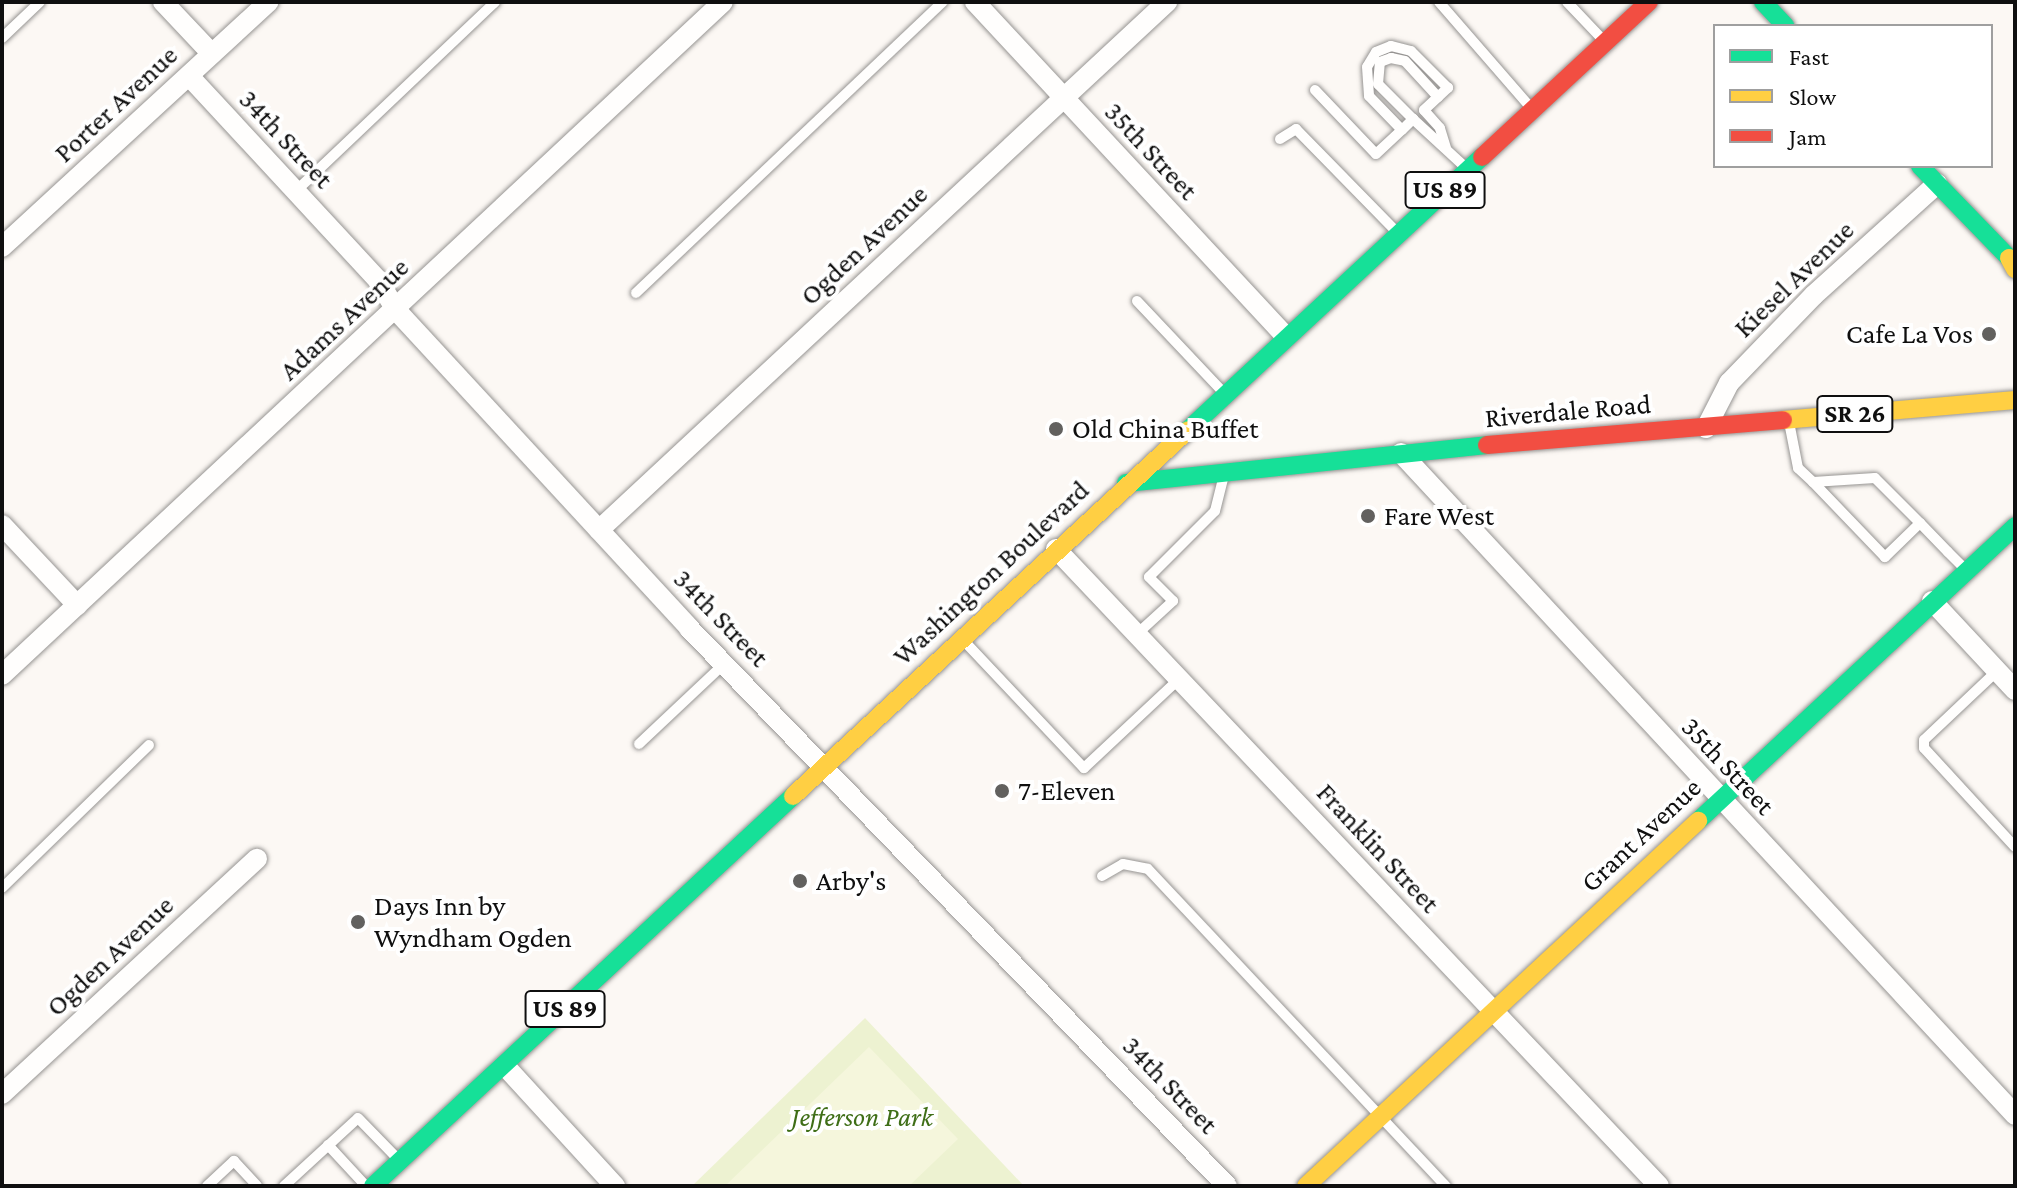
<!DOCTYPE html>
<style>
body{margin:0}
#map{position:relative;width:2017px;height:1188px;overflow:hidden;background:#fcf8f4;font-family:"Crimson Pro",serif}
div>[style]{position:absolute}
[style*='--x']{left:calc(var(--x)*1px);top:calc(var(--y)*1px);width:calc(var(--w)*1px);rotate:calc(var(--a)*1deg)}
.green>*{inset:0;background:#edf2d1}
.pitch>*{inset:0;background:#f5f6dc}
.roads{filter:drop-shadow(0 0 2px #969492) drop-shadow(0 0 2px #969492)}
.lane>*{height:10px;margin:-5px;padding:0 5px;transform-origin:5px;border-radius:5px;background:#fffefd}
.street>*{height:20px;margin:-10px;padding:0 10px;transform-origin:10px;border-radius:10px;background:#fffefd}
.fast>*{height:18px;margin:-9px;padding:0 9px;transform-origin:9px;border-radius:9px;background:#16e098}
.slow>*{height:18px;margin:-9px;padding:0 9px;transform-origin:9px;border-radius:9px;background:#ffcf43}
.jam>*{height:18px;margin:-9px;padding:0 9px;transform-origin:9px;border-radius:9px;background:#f24e42}
.dots>*{width:22px;height:22px;translate:-50% -50%;box-sizing:border-box;border:4px solid #fff;border-radius:50%}
span{translate:-50% -50%;white-space:nowrap;text-align:center;line-height:1.15;-webkit-text-stroke:8px #fff;paint-order:stroke}
.shield-label span{padding:2px 6px;background:#fff;border:2px solid;border-radius:6px;-webkit-text-stroke-width:0}
.shield-label{font-size:26px;color:#0f0f0f;font-weight:700}
.street-label{font-size:28px;color:#0f0f0f}
.poi-label{font-size:28px;color:#0f0f0f}
.right{translate:-100% -50%;text-align:right}
.left{translate:0 -50%;text-align:left}
.park-label{font-size:28px;color:#3f6e17;font-style:italic}
.frame{position:absolute;inset:0;border:4px solid #0f0f0f;pointer-events:none}
.legend{position:absolute;left:1713px;top:24px;width:280px;height:144px;box-sizing:border-box;background:#fff;border:2px solid #9f9f9f;margin:0;padding:10px 14px;list-style:none;font-size:24px;color:#0f0f0f}
.legend li{display:flex;align-items:center;gap:16px;height:40px}
.legend b{width:40px;border:2px solid #9f9f9f}
</style>
<div id="map">
<div class="green">
<i style="clip-path:polygon(865px 1018px,1024px 1186px,692px 1186px)"></i>
</div>
<div class="pitch">
<i style="clip-path:polygon(869px 1047px,958px 1139px,909px 1186px,725px 1186px)"></i>
</div>
<div class="roads">
<div class="lane">
<i style="--x:1439;--y:2;--w:140;--a:49"></i>
<i style="--x:1567;--y:2;--w:54;--a:46.5"></i>
<i style="--x:2;--y:38;--w:52;--a:-43.5"></i>
<i style="--x:1315;--y:90;--w:88;--a:46.4"></i>
<i style="--x:1376;--y:154;--w:35;--a:-43"></i>
<i style="--x:1413;--y:119;--w:49;--a:-135"></i>
<i style="--x:1378;--y:84;--w:22;--a:-85"></i>
<i style="--x:1380;--y:62;--w:12;--a:-20"></i>
<i style="--x:1391;--y:58;--w:14;--a:12"></i>
<i style="--x:1405;--y:61;--w:49;--a:47.5"></i>
<i style="--x:1280;--y:139;--w:19;--a:-32"></i>
<i style="--x:1296;--y:129;--w:144;--a:45.6"></i>
<i style="--x:1446;--y:148;--w:21;--a:-107"></i>
<i style="--x:1440;--y:128;--w:24;--a:-132"></i>
<i style="--x:1424;--y:110;--w:33;--a:-43"></i>
<i style="--x:1448;--y:88;--w:52;--a:-135"></i>
<i style="--x:1411;--y:51;--w:21;--a:-166"></i>
<i style="--x:1391;--y:46;--w:16;--a:158"></i>
<i style="--x:1376;--y:52;--w:17;--a:121"></i>
<i style="--x:1367;--y:67;--w:29;--a:86"></i>
<i style="--x:1369;--y:96;--w:47;--a:45.9"></i>
<i style="--x:1402;--y:130;--w:16;--a:-45"></i>
<i style="--x:1413;--y:119;--w:69;--a:42.7"></i>
<i style="--x:297;--y:190;--w:273;--a:-43.5"></i>
<i style="--x:636;--y:293;--w:423;--a:-43.5"></i>
<i style="--x:1137;--y:301;--w:125;--a:46.6"></i>
<i style="--x:1789;--y:422;--w:47;--a:78.9"></i>
<i style="--x:1798;--y:468;--w:21;--a:43"></i>
<i style="--x:1920;--y:523;--w:49;--a:135.8"></i>
<i style="--x:1885;--y:557;--w:104;--a:-133.8"></i>
<i style="--x:1813;--y:482;--w:62;--a:-3.7"></i>
<i style="--x:1875;--y:478;--w:64;--a:45"></i>
<i style="--x:1920;--y:523;--w:40;--a:46"></i>
<i style="--x:1948;--y:552;--w:23;--a:45"></i>
<i style="--x:1137;--y:634;--w:49;--a:-42.5"></i>
<i style="--x:1173;--y:601;--w:34;--a:-135"></i>
<i style="--x:1149;--y:577;--w:93;--a:-45"></i>
<i style="--x:1215;--y:511;--w:34;--a:-76"></i>
<i style="--x:966;--y:643;--w:172;--a:46.7"></i>
<i style="--x:1084;--y:768;--w:130;--a:-43.1"></i>
<i style="--x:1997;--y:671;--w:100;--a:136.6"></i>
<i style="--x:1924;--y:740;--w:8;--a:90"></i>
<i style="--x:1924;--y:748;--w:134;--a:47.4"></i>
<i style="--x:639;--y:744;--w:118;--a:-43.3"></i>
<i style="--x:1102;--y:876;--w:24;--a:-30"></i>
<i style="--x:1123;--y:864;--w:25;--a:11"></i>
<i style="--x:1148;--y:869;--w:435;--a:46.8"></i>
<i style="--x:2;--y:888;--w:205;--a:-44.2"></i>
<i style="--x:328;--y:1145;--w:56;--a:47.2"></i>
<i style="--x:207;--y:1186;--w:37;--a:-43"></i>
<i style="--x:234;--y:1161;--w:34;--a:47"></i>
<i style="--x:284;--y:1186;--w:100;--a:-42.6"></i>
<i style="--x:358;--y:1118;--w:54;--a:45.7"></i>
</div>
<div class="street">
<i style="--x:163;--y:2;--w:71;--a:46.7"></i>
<i style="--x:975;--y:2;--w:457;--a:47.1"></i>
<i style="--x:189;--y:76;--w:278;--a:47.2"></i>
<i style="--x:378;--y:280;--w:35;--a:59"></i>
<i style="--x:396;--y:310;--w:432;--a:47.3"></i>
<i style="--x:689;--y:628;--w:775;--a:46.05"></i>
<i style="--x:2;--y:247;--w:362;--a:-42.6"></i>
<i style="--x:1706;--y:428;--w:51;--a:-62.9"></i>
<i style="--x:1729;--y:383;--w:122;--a:-46"></i>
<i style="--x:1814;--y:295;--w:166;--a:-42.1"></i>
<i style="--x:1401;--y:453;--w:903;--a:47.15"></i>
<i style="--x:2;--y:525;--w:110;--a:46.8"></i>
<i style="--x:599;--y:530;--w:776;--a:-42.91"></i>
<i style="--x:1056;--y:549;--w:877;--a:46.57"></i>
<i style="--x:1932;--y:601;--w:122;--a:47"></i>
<i style="--x:2;--y:675;--w:986;--a:-43.03"></i>
<i style="--x:505;--y:1066;--w:163;--a:47.5"></i>
<i style="--x:2;--y:1094;--w:347;--a:-42.7"></i>
</div>
<div class="fast">
<i style="--x:1763;--y:2;--w:33;--a:47"></i>
<i style="--x:1920;--y:166;--w:136;--a:45.9"></i>
<i style="--x:1188;--y:430;--w:401;--a:-42.9"></i>
<i style="--x:1126;--y:483;--w:363;--a:-6"></i>
<i style="--x:1698;--y:821;--w:433;--a:-42.9"></i>
<i style="--x:373;--y:1186;--w:573;--a:-42.88"></i>
</div>
<div class="slow">
<i style="--x:2009;--y:258;--w:13;--a:61"></i>
<i style="--x:1783;--y:420;--w:233;--a:-4.9"></i>
<i style="--x:793;--y:796;--w:538;--a:-42.82"></i>
<i style="--x:1306;--y:1186;--w:536;--a:-42.96"></i>
</div>
<div class="jam">
<i style="--x:1482;--y:157;--w:228;--a:-42.9"></i>
<i style="--x:1487;--y:445;--w:297;--a:-4.8"></i>
</div>
</div>
<div class="dots">
<i style="left:1989px;top:334px;background:#62615f"></i>
<i style="left:1056px;top:429px;background:#62615f"></i>
<i style="left:1368px;top:516px;background:#62615f"></i>
<i style="left:1002px;top:791px;background:#62615f"></i>
<i style="left:800px;top:881px;background:#62615f"></i>
<i style="left:358px;top:922px;background:#62615f"></i>
</div>
<div class="shield-label">
<span style="left:1445px;top:190px">US 89</span>
<span style="left:1855px;top:414px">SR 26</span>
<span style="left:565px;top:1009px">US 89</span>
</div>
<div class="street-label">
<span style="left:116px;top:104px;rotate:-43deg">Porter Avenue</span>
<span style="left:286px;top:139px;rotate:47deg">34th Street</span>
<span style="left:1151px;top:151px;rotate:47deg">35th Street</span>
<span style="left:864px;top:245px;rotate:-43deg">Ogden Avenue</span>
<span style="left:1794px;top:279px;rotate:-44deg">Kiesel Avenue</span>
<span style="left:344px;top:319px;rotate:-43deg">Adams Avenue</span>
<span style="left:1568px;top:411px;rotate:-5deg">Riverdale Road</span>
<span style="left:991px;top:573px;rotate:-43deg">Washington Boulevard</span>
<span style="left:721px;top:618px;rotate:46deg">34th Street</span>
<span style="left:1728px;top:766px;rotate:47deg">35th Street</span>
<span style="left:1641px;top:835px;rotate:-43deg">Grant Avenue</span>
<span style="left:1378px;top:848px;rotate:47deg">Franklin Street</span>
<span style="left:110px;top:956px;rotate:-43deg">Ogden Avenue</span>
<span style="left:1170px;top:1085px;rotate:46deg">34th Street</span>
</div>
<div class="poi-label">
<span class="right" style="left:1973px;top:334px">Cafe La Vos</span>
<span class="left" style="left:1072px;top:429px">Old China Buffet</span>
<span class="left" style="left:1384px;top:516px">Fare West</span>
<span class="left" style="left:1018px;top:791px">7-Eleven</span>
<span class="left" style="left:816px;top:881px">Arby's</span>
<span class="left" style="left:374px;top:922px">Days Inn by<br>Wyndham Ogden</span>
</div>
<div class="park-label">
<span style="left:862px;top:1117px">Jefferson Park</span>
</div>
<div class="frame"></div>
<ul class="legend">
<li><b style="height:10px;background:#16e098"></b>Fast</li>
<li><b style="height:10px;background:#ffcf43"></b>Slow</li>
<li><b style="height:10px;background:#f24e42"></b>Jam</li>
</ul>
</div>
